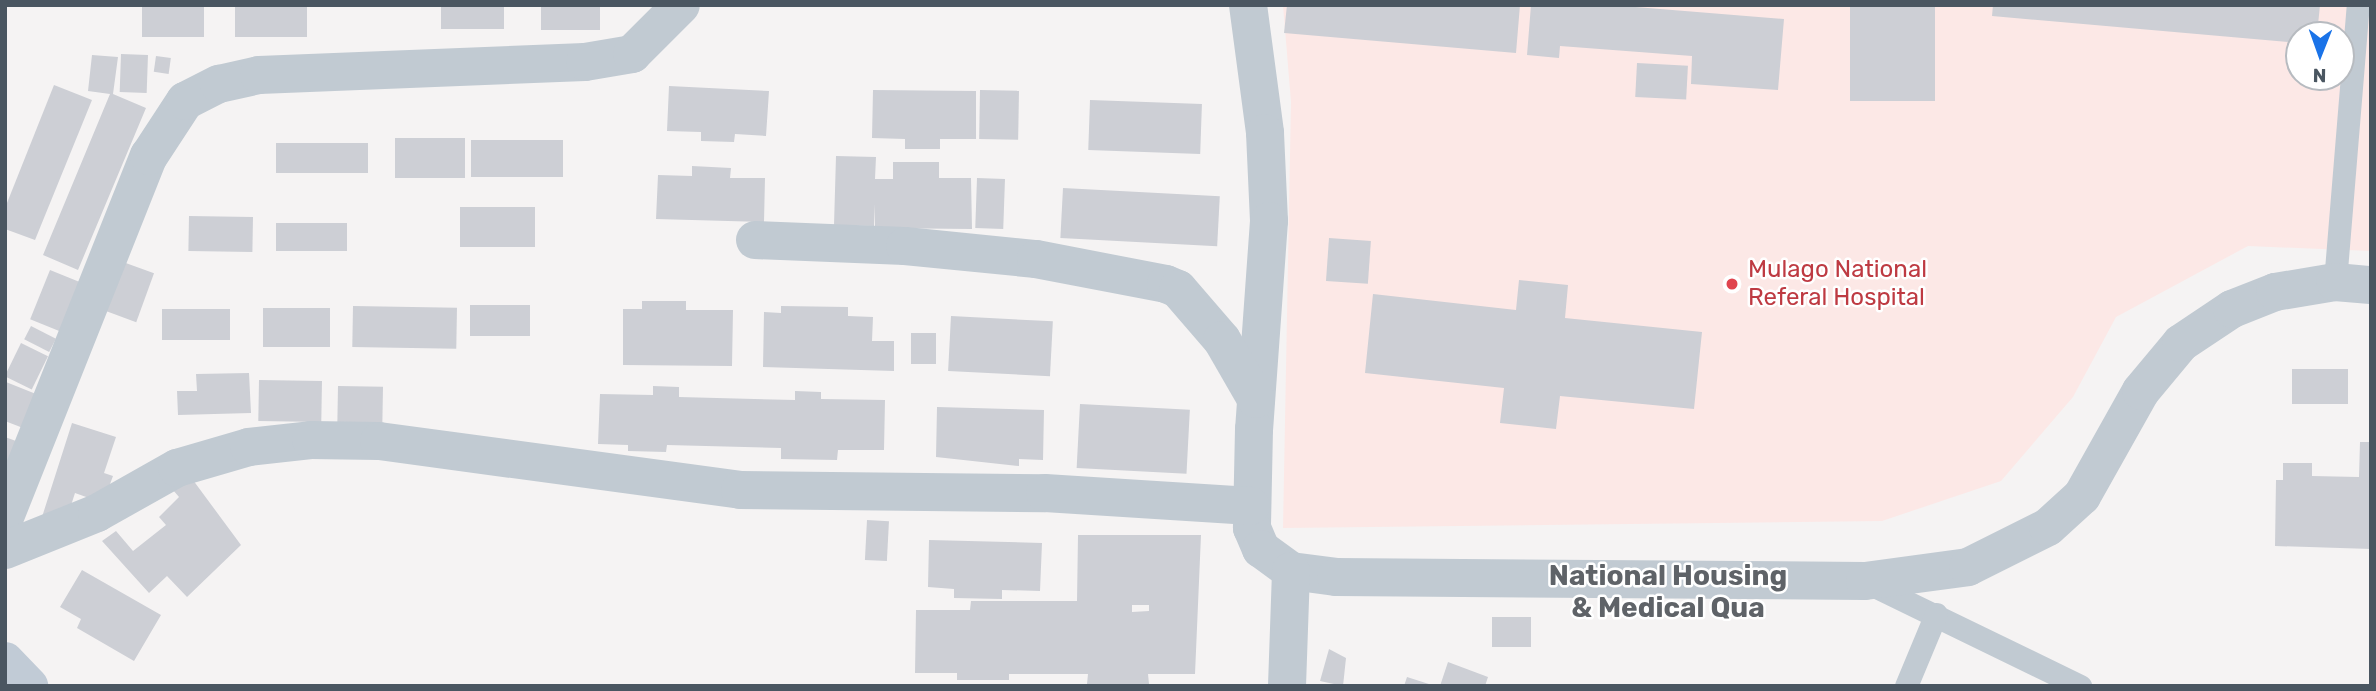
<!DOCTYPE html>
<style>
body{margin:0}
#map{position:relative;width:2376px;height:691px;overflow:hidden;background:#f5f3f3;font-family:Rubik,sans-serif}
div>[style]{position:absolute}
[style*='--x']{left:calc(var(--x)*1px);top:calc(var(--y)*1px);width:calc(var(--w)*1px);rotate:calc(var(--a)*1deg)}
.medical>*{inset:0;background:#fce8e6}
.building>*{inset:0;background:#cdcfd5;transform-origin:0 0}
.lane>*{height:23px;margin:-11.5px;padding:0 11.5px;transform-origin:11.5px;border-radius:11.5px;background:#c1cad2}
.street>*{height:38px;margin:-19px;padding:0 19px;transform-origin:19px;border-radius:19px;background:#c1cad2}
.secondary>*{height:38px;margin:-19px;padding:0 19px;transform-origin:19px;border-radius:19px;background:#c1cbd6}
.dots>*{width:19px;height:19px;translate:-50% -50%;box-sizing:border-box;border:4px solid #fff;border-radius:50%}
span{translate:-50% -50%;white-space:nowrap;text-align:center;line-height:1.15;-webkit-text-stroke:5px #fff;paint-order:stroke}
.health-label{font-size:24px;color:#be3a42}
.left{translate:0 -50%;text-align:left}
.quarter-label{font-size:28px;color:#5f6368;font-weight:700}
.frame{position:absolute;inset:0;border:7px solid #4a5661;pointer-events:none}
.north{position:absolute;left:2285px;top:21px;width:70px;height:70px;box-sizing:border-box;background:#fff;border:2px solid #b7bbc0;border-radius:50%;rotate:181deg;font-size:19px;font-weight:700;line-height:28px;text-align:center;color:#4a5661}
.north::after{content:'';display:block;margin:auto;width:24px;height:32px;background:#1a73e8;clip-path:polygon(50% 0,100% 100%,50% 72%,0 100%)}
</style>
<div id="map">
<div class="medical">
<i style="clip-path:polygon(evenodd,1283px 5px,2371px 5px,2371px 251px,2248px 246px,2116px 317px,2073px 397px,2001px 481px,1882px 521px,1283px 528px,1291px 102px,1283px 5px,2299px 35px,2341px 35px,2341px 77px,2299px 77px,2299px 35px)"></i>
</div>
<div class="building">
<i style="left:142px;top:5px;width:62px;height:32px"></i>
<i style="left:235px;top:5px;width:72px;height:32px"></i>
<i style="left:441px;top:5px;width:63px;height:24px"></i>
<i style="left:541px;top:5px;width:59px;height:25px"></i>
<i style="clip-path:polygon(1287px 5px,1520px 5px,1516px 53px,1284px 33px)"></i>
<i style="clip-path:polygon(1531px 5px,1611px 5px,1784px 19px,1778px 90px,1691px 84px,1692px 56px,1560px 46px,1559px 58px,1527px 55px)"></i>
<i style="left:1850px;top:5px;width:85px;height:96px"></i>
<i style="clip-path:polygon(1993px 5px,2320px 5px,2317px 35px,2299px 35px,2299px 43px,1992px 16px)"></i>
<i style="left:121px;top:54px;width:27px;height:38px;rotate:2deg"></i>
<i style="clip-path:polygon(92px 55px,118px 57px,113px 94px,146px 108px,78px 270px,43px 255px,110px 94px,88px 91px)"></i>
<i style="left:156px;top:56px;width:15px;height:16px;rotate:8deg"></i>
<i style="left:1637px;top:63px;width:51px;height:34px;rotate:3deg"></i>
<i style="clip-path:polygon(54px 85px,92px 100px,35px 240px,5px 229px,5px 208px)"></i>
<i style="clip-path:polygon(669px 86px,769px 91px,766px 136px,735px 134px,734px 142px,701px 141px,701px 132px,667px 131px)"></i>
<i style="clip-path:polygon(873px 90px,976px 91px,976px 139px,940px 139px,940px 149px,905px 149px,905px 139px,872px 138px)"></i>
<i style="left:980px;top:90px;width:39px;height:49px;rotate:1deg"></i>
<i style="left:1090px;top:100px;width:112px;height:50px;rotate:2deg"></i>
<i style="left:395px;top:138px;width:70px;height:40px"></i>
<i style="left:471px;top:140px;width:92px;height:37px"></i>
<i style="left:276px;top:143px;width:92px;height:30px"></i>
<i style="clip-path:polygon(836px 156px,876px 157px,875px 179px,893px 179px,893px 162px,939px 162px,939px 178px,971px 178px,972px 229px,875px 228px,875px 204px,874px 226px,834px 225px)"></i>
<i style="clip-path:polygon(692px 166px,731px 168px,730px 178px,765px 178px,764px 222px,656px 219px,658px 175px,692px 176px)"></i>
<i style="left:977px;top:178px;width:28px;height:50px;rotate:2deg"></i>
<i style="left:1063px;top:188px;width:157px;height:50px;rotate:3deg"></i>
<i style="left:460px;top:207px;width:75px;height:40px"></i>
<i style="left:189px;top:216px;width:64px;height:35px;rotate:1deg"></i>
<i style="left:347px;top:223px;width:28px;height:71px;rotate:90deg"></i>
<i style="left:1329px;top:238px;width:42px;height:43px;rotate:4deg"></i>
<i style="left:123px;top:262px;width:33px;height:52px;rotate:20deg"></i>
<i style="left:50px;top:270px;width:32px;height:53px;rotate:22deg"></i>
<i style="clip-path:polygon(1519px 280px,1568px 285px,1565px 318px,1702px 332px,1694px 409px,1560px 396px,1556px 429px,1500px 423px,1504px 388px,1365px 373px,1373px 294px,1516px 310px)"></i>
<i style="clip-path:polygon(642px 301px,686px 301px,686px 310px,733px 310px,732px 366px,623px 365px,623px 309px,642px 309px)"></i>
<i style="left:530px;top:305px;width:31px;height:60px;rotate:90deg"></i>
<i style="left:353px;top:306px;width:104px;height:41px;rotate:1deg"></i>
<i style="clip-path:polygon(781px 306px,848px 307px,848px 316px,873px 317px,872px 341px,894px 341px,894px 371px,763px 367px,764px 312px,781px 313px)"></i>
<i style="left:330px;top:308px;width:39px;height:67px;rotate:90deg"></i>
<i style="left:162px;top:309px;width:68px;height:31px"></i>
<i style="left:951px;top:316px;width:102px;height:55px;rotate:3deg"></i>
<i style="left:31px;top:326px;width:28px;height:15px;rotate:27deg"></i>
<i style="left:911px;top:333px;width:25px;height:31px"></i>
<i style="left:21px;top:343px;width:30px;height:37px;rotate:26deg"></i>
<i style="left:2292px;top:369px;width:56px;height:35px"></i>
<i style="clip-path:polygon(249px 373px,251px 413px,178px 415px,177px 391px,197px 391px,196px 374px)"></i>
<i style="left:259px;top:380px;width:63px;height:41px;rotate:1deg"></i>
<i style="clip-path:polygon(6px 382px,36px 394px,23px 428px,5px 421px)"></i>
<i style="left:338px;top:386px;width:45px;height:36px;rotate:1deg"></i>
<i style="clip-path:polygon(653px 386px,679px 387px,679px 397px,795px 400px,795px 391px,821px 392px,821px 399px,885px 400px,884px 450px,838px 450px,837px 460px,781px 459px,781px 448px,667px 445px,666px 452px,628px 451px,628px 445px,598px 444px,600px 394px,653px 395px)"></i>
<i style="left:1080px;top:404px;width:110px;height:64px;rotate:3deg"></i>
<i style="clip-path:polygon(937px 407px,1044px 410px,1043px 460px,1019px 459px,1019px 466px,936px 457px)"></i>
<i style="clip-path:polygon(72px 423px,116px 437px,104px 473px,113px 476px,103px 503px,75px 493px,65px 524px,42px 517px)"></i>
<i style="clip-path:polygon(5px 437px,16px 441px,5px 472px)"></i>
<i style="clip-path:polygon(2360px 442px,2371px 442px,2371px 549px,2275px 546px,2276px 480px,2283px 480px,2283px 463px,2312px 463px,2312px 476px,2359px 477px)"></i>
<i style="clip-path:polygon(190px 476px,241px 545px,187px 597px,167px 576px,149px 593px,102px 541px,116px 531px,133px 551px,166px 525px,159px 517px,179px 497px,173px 490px)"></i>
<i style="left:867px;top:520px;width:22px;height:40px;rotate:3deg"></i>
<i style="clip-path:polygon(evenodd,1078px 535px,1201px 535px,1195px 674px,1148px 674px,1149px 684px,1087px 684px,1088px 674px,1009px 674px,1009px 680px,957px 680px,957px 673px,915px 673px,916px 610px,970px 610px,971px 601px,1077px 601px,1078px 535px,1132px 605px,1149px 605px,1149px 611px,1132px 612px,1132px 605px)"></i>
<i style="clip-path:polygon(929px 540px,1042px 543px,1040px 591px,1002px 590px,1002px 599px,954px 598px,954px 589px,928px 587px)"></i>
<i style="clip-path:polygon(82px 570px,161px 615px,134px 661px,77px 628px,81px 619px,60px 607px)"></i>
<i style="left:1492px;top:617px;width:39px;height:30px"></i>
<i style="clip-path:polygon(1329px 649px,1346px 658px,1343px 686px,1320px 681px)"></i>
<i style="clip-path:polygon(1448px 662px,1488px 677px,1485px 686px,1440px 686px)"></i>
<i style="clip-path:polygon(1407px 677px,1432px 685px,1432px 686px,1404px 686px)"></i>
</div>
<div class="lane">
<i style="--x:2335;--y:282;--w:278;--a:-85.3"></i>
<i style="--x:1868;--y:583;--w:236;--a:25.9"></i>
<i style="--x:1906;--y:686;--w:78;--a:-67.4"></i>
</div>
<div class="street">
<i style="--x:1248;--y:5;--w:129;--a:82.4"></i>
<i style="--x:1265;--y:133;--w:88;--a:87.4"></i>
<i style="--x:1269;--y:221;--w:209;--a:94.1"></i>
<i style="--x:1254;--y:429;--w:99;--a:91.2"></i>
<i style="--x:1252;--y:528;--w:23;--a:67"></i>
<i style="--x:1261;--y:549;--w:37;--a:36"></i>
<i style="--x:1291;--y:571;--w:45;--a:7.6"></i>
<i style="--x:1336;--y:577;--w:529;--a:0.43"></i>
<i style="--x:1865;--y:581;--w:104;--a:-7.7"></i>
<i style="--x:1968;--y:567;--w:89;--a:-26.6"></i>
<i style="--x:2048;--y:527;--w:46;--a:-42.4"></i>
<i style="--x:2082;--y:496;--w:120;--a:-60.7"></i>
<i style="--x:2141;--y:391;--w:62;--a:-50.2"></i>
<i style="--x:2181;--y:343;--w:61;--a:-33.7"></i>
<i style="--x:2232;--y:309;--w:46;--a:-21.6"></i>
<i style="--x:2275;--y:292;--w:61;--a:-9.5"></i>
<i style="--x:2335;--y:282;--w:36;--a:5"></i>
<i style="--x:755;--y:240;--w:150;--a:2.3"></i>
<i style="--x:905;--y:246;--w:132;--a:5.7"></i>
<i style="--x:1036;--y:259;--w:132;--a:10.9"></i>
<i style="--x:1166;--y:284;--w:13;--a:23"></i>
<i style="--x:1178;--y:289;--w:67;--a:49.2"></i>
<i style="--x:1222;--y:340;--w:68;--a:60"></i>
<i style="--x:5;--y:517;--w:389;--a:-68.3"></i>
<i style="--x:149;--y:156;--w:66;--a:-56.8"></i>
<i style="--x:185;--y:101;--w:38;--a:-27"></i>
<i style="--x:219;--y:84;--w:41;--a:-12.7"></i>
<i style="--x:259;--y:75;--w:326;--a:-2.3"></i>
<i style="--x:585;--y:62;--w:48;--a:-9.7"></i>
<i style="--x:632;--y:54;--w:69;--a:-45"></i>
<i style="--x:5;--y:550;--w:99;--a:-21.9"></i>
<i style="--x:97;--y:513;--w:92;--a:-29.4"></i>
<i style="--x:177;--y:468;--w:75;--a:-16.3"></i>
<i style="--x:249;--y:447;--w:62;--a:-6.4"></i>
<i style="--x:311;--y:440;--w:68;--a:0.8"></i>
<i style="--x:379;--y:441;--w:364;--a:7.7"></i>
<i style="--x:740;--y:490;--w:305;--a:0.6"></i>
<i style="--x:1045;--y:493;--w:206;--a:3.6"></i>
<i style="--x:1287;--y:686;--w:115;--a:-88"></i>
</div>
<div class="secondary">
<i style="--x:5;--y:661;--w:35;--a:46"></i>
</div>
<div class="dots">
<i style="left:1732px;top:284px;background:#e0444e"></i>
</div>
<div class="health-label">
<span class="left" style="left:1748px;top:284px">Mulago National<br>Referal Hospital</span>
</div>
<div class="quarter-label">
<span style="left:1668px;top:592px">National Housing<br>&amp; Medical Qua</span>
</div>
<div class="frame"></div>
<div class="north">N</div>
</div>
